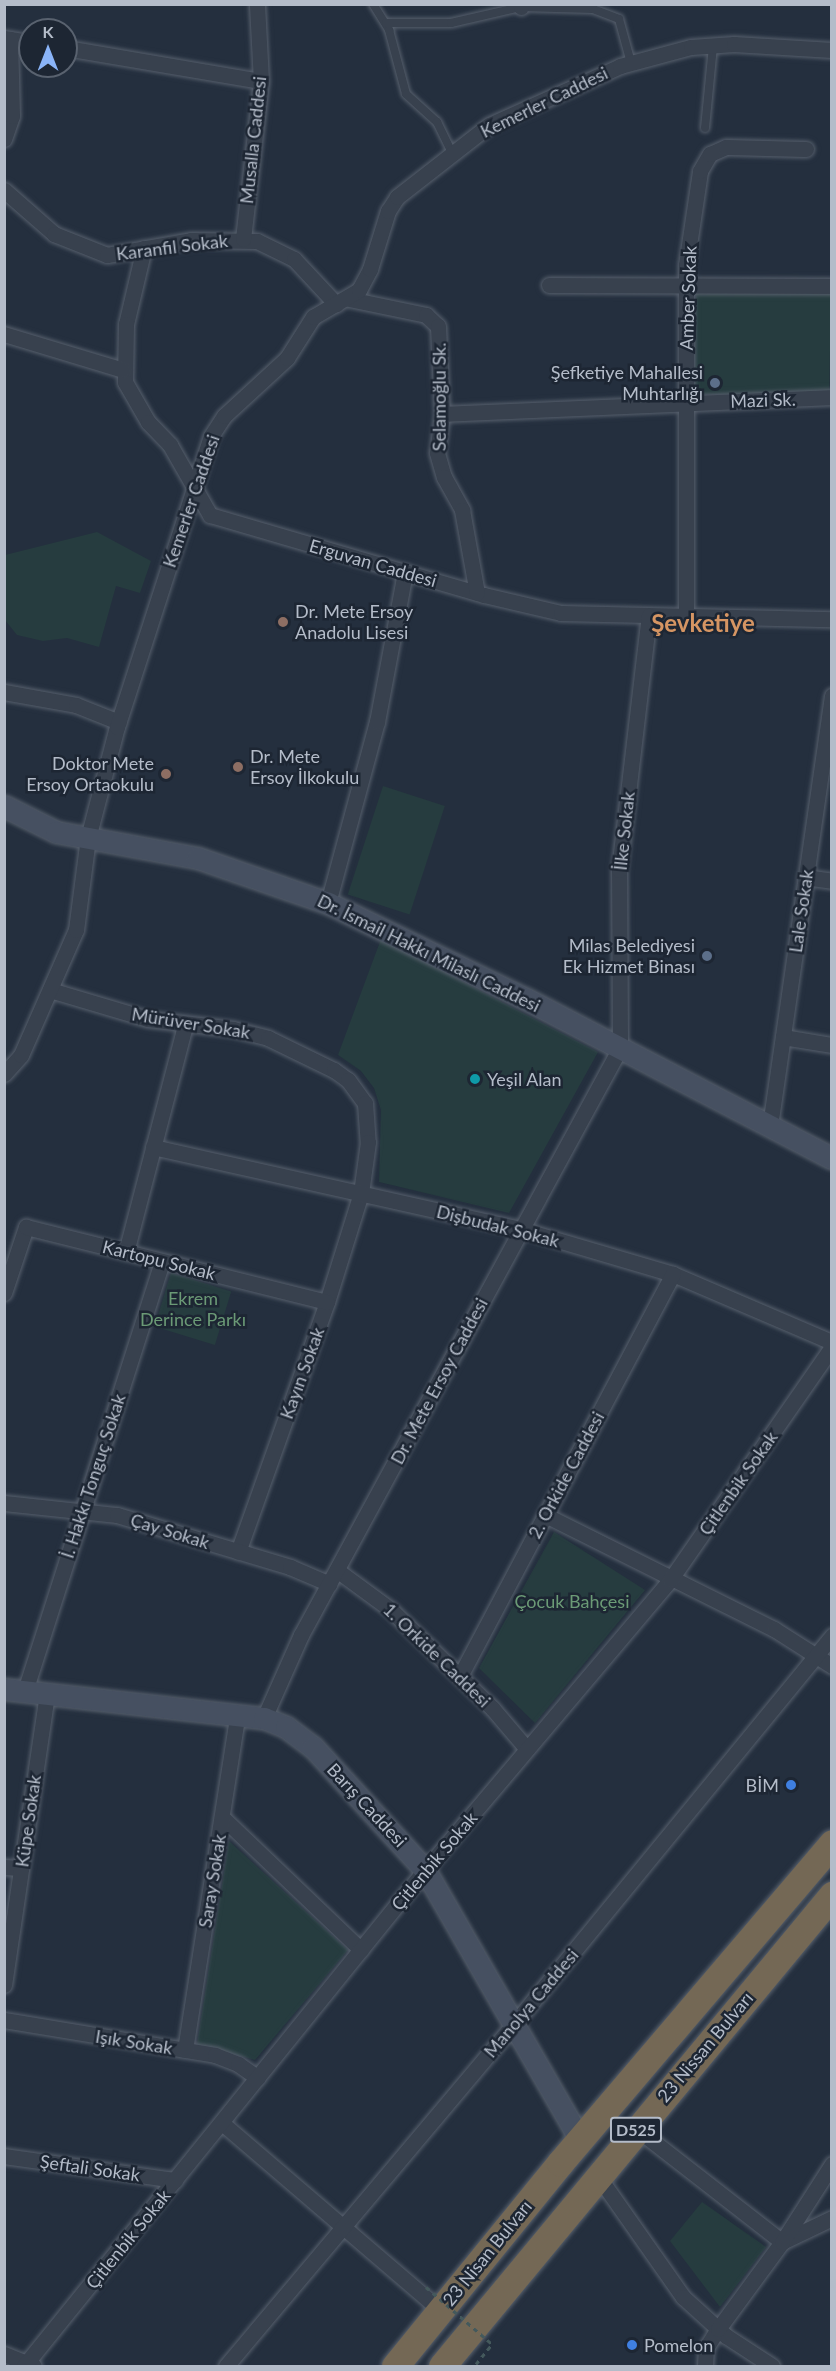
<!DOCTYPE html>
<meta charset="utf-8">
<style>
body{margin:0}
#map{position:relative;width:836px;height:2371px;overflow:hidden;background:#242f3e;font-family:Lato,sans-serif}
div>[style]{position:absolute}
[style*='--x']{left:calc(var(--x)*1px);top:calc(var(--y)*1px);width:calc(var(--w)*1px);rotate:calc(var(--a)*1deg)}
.green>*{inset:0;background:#263c3f;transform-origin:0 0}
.path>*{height:3px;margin-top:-1.5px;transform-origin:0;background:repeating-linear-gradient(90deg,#44595c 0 4.5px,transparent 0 9px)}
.roads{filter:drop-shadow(0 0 2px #565f6c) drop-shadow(0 0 2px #565f6c)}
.lane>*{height:8px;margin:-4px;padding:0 4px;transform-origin:4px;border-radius:4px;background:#38414e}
.street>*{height:15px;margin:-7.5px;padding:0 7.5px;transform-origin:7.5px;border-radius:7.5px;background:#38414e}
.secondary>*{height:21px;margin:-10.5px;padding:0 10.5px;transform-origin:10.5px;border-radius:10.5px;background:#465061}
.highway>*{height:27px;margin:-13.5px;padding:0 13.5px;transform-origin:13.5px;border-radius:13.5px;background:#746855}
.path-bridge>*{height:3px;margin-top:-1.5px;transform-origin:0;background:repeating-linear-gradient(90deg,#44595c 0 4.5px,transparent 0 9px)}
.dots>*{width:16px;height:16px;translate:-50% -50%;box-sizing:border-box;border:3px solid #1d2633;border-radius:50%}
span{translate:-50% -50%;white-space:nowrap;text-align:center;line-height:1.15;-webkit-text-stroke:5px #1d2633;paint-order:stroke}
.shield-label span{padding:2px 4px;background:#1d2633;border:2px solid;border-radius:4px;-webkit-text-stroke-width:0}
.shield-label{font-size:16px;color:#b4bcc9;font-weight:700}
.street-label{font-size:18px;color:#b4bcc9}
.poi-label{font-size:18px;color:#b4bcc9}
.right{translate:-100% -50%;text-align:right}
.left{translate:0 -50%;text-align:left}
.park-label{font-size:18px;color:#6b9a76}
.district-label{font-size:24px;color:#d59563;font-weight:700}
.frame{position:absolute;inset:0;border:6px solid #b4bcc9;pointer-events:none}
.north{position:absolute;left:18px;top:18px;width:60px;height:60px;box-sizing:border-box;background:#1d2633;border:2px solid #59626f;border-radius:50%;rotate:0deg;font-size:16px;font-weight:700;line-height:24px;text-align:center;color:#b4bcc9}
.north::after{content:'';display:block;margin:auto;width:21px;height:27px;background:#8ab4f8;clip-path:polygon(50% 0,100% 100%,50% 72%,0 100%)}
</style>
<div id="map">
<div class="green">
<i style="left:696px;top:291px;width:135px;height:103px;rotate:1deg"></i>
<i style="clip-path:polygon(97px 532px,151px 561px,140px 593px,116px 586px,99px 647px,67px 638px,43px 641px,17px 635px,5px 620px,5px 555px)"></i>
<i style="left:383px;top:786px;width:65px;height:114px;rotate:18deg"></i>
<i style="clip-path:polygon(381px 939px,598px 1052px,509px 1213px,379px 1182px,381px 1110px,374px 1088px,361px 1071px,338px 1055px)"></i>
<i style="left:171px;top:1273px;width:63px;height:56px;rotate:17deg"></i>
<i style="clip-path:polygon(554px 1532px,645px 1590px,535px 1723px,479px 1668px)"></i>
<i style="clip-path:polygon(229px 1841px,348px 1950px,255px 2060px,197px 2044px)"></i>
<i style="clip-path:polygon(702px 2202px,766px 2247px,720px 2307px,670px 2241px)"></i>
</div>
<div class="path">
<i style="--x:476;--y:2364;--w:26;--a:-51"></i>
</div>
<div class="roads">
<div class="lane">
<i style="--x:373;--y:4;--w:31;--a:58"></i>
<i style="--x:389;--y:30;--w:66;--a:75.1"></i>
<i style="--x:406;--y:94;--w:42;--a:42.1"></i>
<i style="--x:437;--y:122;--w:34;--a:64"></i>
<i style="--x:386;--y:23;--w:65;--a:0"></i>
<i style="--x:451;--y:23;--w:72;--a:-12.9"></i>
<i style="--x:521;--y:7;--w:72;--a:1.6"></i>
<i style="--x:593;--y:9;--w:28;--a:21"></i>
<i style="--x:619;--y:19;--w:46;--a:74.7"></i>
<i style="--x:705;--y:128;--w:82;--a:-84.4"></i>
</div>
<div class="street">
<i style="--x:521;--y:4;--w:3;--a:90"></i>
<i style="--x:4;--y:38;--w:26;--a:9"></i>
<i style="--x:66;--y:48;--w:198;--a:9.6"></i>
<i style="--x:4;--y:139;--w:24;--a:-71"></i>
<i style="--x:12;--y:116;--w:77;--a:-91.5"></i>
<i style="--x:4;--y:190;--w:67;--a:41.3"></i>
<i style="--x:54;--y:234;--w:57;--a:21.6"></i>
<i style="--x:107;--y:255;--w:85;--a:-10.1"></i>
<i style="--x:191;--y:240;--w:66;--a:0.9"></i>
<i style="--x:257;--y:241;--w:41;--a:25.9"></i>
<i style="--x:294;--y:259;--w:62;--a:47"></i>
<i style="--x:243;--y:239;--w:159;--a:-83.5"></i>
<i style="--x:261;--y:81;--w:77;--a:-93"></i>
<i style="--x:144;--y:248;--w:78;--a:103.3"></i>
<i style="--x:126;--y:324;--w:58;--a:91"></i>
<i style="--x:125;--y:382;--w:46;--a:60.1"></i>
<i style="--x:148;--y:422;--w:32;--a:46"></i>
<i style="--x:170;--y:445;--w:81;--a:60.3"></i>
<i style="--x:210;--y:515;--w:285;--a:16.3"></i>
<i style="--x:484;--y:595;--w:79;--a:13.2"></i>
<i style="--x:561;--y:613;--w:271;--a:1.3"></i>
<i style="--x:549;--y:285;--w:283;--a:0.2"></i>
<i style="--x:349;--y:299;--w:79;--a:11.7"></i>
<i style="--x:426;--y:315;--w:16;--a:43"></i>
<i style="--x:438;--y:326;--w:88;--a:87.4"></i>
<i style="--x:442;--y:414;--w:39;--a:97"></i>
<i style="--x:437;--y:453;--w:25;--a:74"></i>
<i style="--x:444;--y:477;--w:38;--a:61"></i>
<i style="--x:462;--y:510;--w:84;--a:79.8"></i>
<i style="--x:4;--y:334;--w:124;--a:16.8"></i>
<i style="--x:442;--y:414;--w:390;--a:-2.5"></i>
<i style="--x:686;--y:616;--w:351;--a:-90"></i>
<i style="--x:686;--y:265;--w:95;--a:-81.5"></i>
<i style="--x:700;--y:171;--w:20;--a:-60"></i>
<i style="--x:710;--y:154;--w:17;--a:-24"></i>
<i style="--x:726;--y:147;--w:80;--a:1.4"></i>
<i style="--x:4;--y:692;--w:73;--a:10.2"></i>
<i style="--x:76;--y:705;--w:46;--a:21.6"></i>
<i style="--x:805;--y:877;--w:27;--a:8"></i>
<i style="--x:328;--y:903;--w:188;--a:-74.9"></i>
<i style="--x:377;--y:722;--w:153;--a:-79.4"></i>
<i style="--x:50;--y:990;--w:102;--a:16.5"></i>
<i style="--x:148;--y:1019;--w:86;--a:6.7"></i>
<i style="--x:233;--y:1029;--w:36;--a:14"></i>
<i style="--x:268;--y:1038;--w:73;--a:25.9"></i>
<i style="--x:334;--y:1070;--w:17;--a:36"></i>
<i style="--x:348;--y:1080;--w:29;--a:54"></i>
<i style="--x:365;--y:1103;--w:39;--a:86"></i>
<i style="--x:368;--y:1142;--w:51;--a:97.8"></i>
<i style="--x:361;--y:1193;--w:114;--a:107.3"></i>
<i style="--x:327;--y:1302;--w:265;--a:109.6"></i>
<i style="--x:783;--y:1037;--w:50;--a:9.3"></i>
<i style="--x:4;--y:1074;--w:25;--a:-48"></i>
<i style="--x:21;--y:1055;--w:137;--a:-66.3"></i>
<i style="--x:76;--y:930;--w:93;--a:-82.6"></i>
<i style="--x:88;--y:838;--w:115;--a:-75.4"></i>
<i style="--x:117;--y:727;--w:306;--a:-72.1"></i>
<i style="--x:211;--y:436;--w:24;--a:-57"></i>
<i style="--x:224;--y:416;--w:86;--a:-42.6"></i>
<i style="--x:287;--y:358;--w:49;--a:-57.6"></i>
<i style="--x:313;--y:317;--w:53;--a:-30.4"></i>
<i style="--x:359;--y:290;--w:24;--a:-62"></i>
<i style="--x:370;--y:269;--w:61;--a:-72.8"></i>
<i style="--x:388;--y:211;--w:17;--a:-57"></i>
<i style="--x:397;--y:197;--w:117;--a:-38"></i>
<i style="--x:489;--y:125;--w:144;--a:-24.2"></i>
<i style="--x:620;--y:66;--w:73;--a:-15"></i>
<i style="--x:691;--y:47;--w:43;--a:-4"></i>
<i style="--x:734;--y:44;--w:98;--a:3.5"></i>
<i style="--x:770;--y:1126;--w:435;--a:-81.8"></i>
<i style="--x:153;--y:1147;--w:376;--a:12.6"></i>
<i style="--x:520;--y:1229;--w:159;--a:16.4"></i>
<i style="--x:673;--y:1274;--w:173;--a:23.2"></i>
<i style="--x:126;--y:1252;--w:235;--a:-75.4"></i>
<i style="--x:4;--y:1293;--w:70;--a:-71.6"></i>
<i style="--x:26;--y:1227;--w:310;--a:14"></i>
<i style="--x:4;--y:1503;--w:114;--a:6.1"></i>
<i style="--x:117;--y:1515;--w:181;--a:16.7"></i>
<i style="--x:290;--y:1567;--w:43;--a:23"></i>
<i style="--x:545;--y:1515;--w:256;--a:26.5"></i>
<i style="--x:774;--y:1629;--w:69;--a:32.5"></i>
<i style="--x:338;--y:1571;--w:66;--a:36.3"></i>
<i style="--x:391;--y:1610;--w:142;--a:44.1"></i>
<i style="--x:493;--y:1709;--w:52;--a:49.6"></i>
<i style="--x:460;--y:1676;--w:455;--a:-62.1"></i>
<i style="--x:25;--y:1691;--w:451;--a:-72.3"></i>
<i style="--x:264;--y:1718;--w:91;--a:-66"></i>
<i style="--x:301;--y:1635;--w:668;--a:-61.48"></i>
<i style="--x:620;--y:1048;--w:178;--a:-90.3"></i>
<i style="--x:619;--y:870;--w:256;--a:-83.3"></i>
<i style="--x:222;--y:1817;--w:192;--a:43.7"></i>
<i style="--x:4;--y:1867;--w:17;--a:3"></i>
<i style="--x:4;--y:1985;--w:295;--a:-81.6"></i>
<i style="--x:4;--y:2020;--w:214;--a:9.4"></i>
<i style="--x:215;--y:2055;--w:25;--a:21"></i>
<i style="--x:238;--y:2064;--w:24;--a:35"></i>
<i style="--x:185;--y:2050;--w:341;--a:-81.1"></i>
<i style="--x:222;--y:2123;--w:289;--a:40.6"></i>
<i style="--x:637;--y:2129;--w:184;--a:37.9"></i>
<i style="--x:782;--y:2242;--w:55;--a:-25.6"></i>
<i style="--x:4;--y:2156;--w:173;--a:8"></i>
<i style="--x:598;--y:2176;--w:148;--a:54.9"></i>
<i style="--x:683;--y:2297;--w:58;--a:42.2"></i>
<i style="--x:726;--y:2336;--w:55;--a:33.1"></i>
<i style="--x:4;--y:2354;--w:32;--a:22"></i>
<i style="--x:24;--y:2366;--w:638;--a:-51.05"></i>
<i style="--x:425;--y:1870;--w:380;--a:-49.8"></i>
<i style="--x:670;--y:1580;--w:284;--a:-55.2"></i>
<i style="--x:226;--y:2366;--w:447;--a:-49.9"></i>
<i style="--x:514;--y:2024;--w:502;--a:-50.66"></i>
<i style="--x:705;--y:2366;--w:18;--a:-87"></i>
<i style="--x:706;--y:2348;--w:22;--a:-58"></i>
<i style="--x:718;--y:2329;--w:108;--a:-53.7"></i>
<i style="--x:782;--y:2242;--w:93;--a:-57.3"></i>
</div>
<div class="secondary">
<i style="--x:4;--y:806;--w:58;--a:26.6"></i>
<i style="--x:56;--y:832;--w:144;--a:10.4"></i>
<i style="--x:198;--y:858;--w:138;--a:19.1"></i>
<i style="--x:328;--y:903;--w:220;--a:25.9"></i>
<i style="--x:526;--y:999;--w:345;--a:27.5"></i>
<i style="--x:4;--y:1689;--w:262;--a:6.4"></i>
<i style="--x:264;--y:1718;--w:24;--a:22"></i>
<i style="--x:286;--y:1727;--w:34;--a:37"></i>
<i style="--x:313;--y:1747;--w:166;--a:47.7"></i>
<i style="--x:425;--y:1870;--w:311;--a:60.1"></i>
</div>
<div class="highway">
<i style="--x:395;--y:2366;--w:262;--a:-50.9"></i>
<i style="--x:560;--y:2163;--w:420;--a:-49.6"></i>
<i style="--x:442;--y:2366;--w:612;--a:-50.37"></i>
</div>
</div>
<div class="path-bridge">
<i style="--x:426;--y:2287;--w:87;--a:40.8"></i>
</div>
<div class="dots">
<i style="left:715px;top:383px;background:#5c6f8a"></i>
<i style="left:283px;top:622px;background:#8d6e63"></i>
<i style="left:238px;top:767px;background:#8d6e63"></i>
<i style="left:166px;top:774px;background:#8d6e63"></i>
<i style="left:707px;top:956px;background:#5c6f8a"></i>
<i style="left:475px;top:1079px;background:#0f9aa8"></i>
<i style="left:791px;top:1785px;background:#3f7fe0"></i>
<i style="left:632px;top:2345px;background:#3f7fe0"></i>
</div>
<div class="shield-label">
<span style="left:636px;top:2130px">D525</span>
</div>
<div class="street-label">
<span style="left:544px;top:102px;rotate:-26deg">Kemerler Caddesi</span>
<span style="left:253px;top:140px;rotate:-84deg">Musalla Caddesi</span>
<span style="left:172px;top:247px;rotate:-7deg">Karanfil Sokak</span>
<span style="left:688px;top:298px;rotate:-88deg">Amber Sokak</span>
<span style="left:439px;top:397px;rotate:-90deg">Selamoğlu Sk.</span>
<span style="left:763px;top:400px;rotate:-2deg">Mazi Sk.</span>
<span style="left:191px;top:501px;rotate:-71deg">Kemerler Caddesi</span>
<span style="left:373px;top:563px;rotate:16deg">Erguvan Caddesi</span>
<span style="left:624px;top:831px;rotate:-84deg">İlke Sokak</span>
<span style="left:801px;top:911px;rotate:-82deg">Lale Sokak</span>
<span style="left:429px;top:953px;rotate:26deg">Dr. İsmail Hakkı Milaslı Caddesi</span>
<span style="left:191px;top:1023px;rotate:9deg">Mürüver Sokak</span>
<span style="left:498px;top:1226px;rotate:14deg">Dişbudak Sokak</span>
<span style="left:159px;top:1260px;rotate:14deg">Kartopu Sokak</span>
<span style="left:302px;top:1373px;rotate:-70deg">Kayın Sokak</span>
<span style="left:439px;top:1381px;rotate:-62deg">Dr. Mete Ersoy Caddesi</span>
<span style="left:566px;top:1475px;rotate:-62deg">2. Orkide Caddesi</span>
<span style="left:93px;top:1476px;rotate:-72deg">İ. Hakkı Tonguç Sokak</span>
<span style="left:738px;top:1483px;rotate:-55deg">Çitlenbik Sokak</span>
<span style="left:170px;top:1531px;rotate:17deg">Çay Sokak</span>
<span style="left:437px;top:1655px;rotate:44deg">1. Orkide Caddesi</span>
<span style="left:367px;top:1805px;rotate:47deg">Barış Caddesi</span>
<span style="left:28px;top:1821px;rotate:-82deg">Küpe Sokak</span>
<span style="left:434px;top:1861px;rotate:-50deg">Çitlenbik Sokak</span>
<span style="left:212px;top:1881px;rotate:-81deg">Saray Sokak</span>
<span style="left:531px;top:2003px;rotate:-50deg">Manolya Caddesi</span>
<span style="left:134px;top:2042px;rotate:9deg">Işık Sokak</span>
<span style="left:705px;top:2047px;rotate:-50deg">23 Nissan Bulvarı</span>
<span style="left:90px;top:2168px;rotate:8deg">Şeftali Sokak</span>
<span style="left:128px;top:2239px;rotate:-51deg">Çitlenbik Sokak</span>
<span style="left:487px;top:2253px;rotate:-51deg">23 Nisan Bulvarı</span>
</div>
<div class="poi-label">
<span class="right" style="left:703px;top:383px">Şefketiye Mahallesi<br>Muhtarlığı</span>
<span class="left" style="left:295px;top:622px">Dr. Mete Ersoy<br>Anadolu Lisesi</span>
<span class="left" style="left:250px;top:767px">Dr. Mete<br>Ersoy İlkokulu</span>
<span class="right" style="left:154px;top:774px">Doktor Mete<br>Ersoy Ortaokulu</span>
<span class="right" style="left:695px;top:956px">Milas Belediyesi<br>Ek Hizmet Binası</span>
<span class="left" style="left:487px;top:1079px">Yeşil Alan</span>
<span class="right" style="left:779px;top:1785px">BİM</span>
<span class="left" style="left:644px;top:2345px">Pomelon</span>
</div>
<div class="park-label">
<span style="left:193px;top:1309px">Ekrem<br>Derince Parkı</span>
<span style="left:572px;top:1601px">Çocuk Bahçesi</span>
</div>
<div class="district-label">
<span style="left:703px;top:623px">Şevketiye</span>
</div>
<div class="frame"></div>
<div class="north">K</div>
</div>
